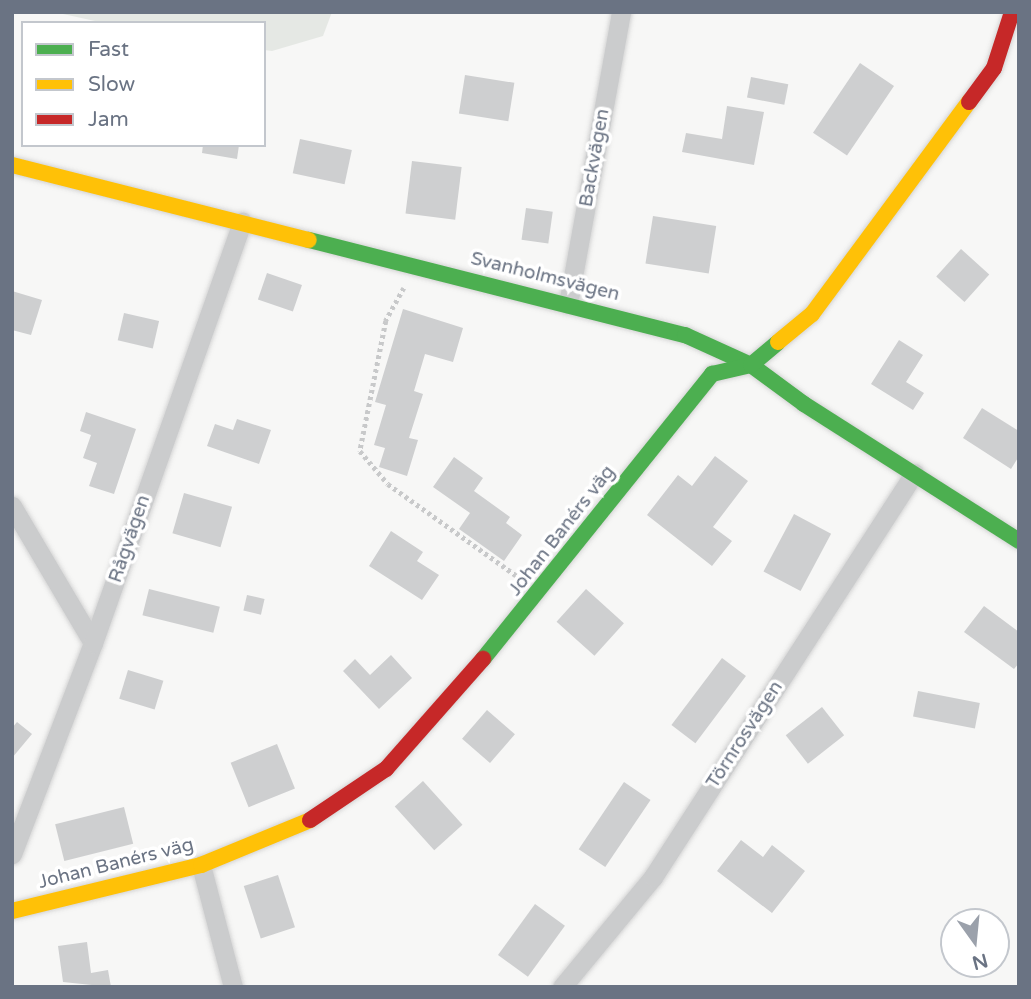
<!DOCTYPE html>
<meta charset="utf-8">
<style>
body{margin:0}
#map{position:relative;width:1031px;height:999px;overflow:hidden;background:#f7f7f6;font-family:"Varela Round",sans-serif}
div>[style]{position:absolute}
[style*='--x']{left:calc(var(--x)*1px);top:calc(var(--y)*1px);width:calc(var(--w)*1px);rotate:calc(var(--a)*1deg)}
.green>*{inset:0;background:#e5e8e4}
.building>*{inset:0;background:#cecfd0;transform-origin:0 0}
.path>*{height:4.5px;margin-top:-2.25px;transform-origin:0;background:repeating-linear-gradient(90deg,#c8c9ca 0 3.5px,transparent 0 7px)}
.roads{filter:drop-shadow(0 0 2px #d4d4d4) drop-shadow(0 0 2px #d4d4d4)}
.street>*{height:19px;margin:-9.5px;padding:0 9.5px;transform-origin:9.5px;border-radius:9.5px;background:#cbcccd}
.fast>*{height:16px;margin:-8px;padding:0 8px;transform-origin:8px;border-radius:8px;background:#4caf50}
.slow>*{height:16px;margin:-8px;padding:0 8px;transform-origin:8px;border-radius:8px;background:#ffc107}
.jam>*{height:16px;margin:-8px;padding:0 8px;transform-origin:8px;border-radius:8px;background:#c62828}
span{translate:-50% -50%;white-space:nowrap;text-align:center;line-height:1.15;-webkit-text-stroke:7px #fff;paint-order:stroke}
.street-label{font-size:19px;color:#6a7383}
.frame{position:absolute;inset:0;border:14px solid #6a7383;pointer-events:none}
.legend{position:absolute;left:21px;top:21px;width:245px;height:126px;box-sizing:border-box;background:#fff;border:2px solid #c3c7cd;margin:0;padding:9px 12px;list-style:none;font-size:21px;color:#6a7383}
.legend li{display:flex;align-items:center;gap:14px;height:35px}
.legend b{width:35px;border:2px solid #c3c7cd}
.north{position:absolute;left:940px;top:908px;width:70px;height:70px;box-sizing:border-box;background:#fff;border:2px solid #c3c7cd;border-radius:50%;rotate:165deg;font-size:19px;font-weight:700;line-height:28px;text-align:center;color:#6a7383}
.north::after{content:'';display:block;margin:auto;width:24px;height:32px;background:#9ba1ab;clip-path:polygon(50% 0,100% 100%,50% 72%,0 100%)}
</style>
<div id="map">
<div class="green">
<i style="clip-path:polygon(54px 12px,332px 12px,323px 36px,272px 51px,264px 50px,264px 23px,104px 23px)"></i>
</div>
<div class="building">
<i style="left:860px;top:63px;width:41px;height:84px;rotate:34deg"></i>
<i style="left:465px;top:75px;width:50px;height:39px;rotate:9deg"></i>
<i style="left:751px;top:77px;width:38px;height:21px;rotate:11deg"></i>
<i style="clip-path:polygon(727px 106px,764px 112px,754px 165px,682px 152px,686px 133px,722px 139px)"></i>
<i style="left:300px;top:139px;width:53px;height:35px;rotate:12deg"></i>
<i style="clip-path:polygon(203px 145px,239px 145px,237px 159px,202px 153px)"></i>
<i style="left:412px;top:161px;width:50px;height:53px;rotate:7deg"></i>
<i style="left:526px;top:208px;width:27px;height:32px;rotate:8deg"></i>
<i style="left:653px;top:216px;width:64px;height:48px;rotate:9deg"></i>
<i style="left:961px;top:249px;width:38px;height:37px;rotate:42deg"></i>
<i style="left:267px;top:273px;width:37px;height:28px;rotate:19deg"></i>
<i style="clip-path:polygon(12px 291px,42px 300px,31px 335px,12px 330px)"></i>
<i style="clip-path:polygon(403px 309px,463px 328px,453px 362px,425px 354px,414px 391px,423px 394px,409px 438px,418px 440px,407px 476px,379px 467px,385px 448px,374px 445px,386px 405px,375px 402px)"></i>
<i style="left:124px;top:313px;width:36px;height:28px;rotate:13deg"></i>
<i style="clip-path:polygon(899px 340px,923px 355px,906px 382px,924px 393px,913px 410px,871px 384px)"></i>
<i style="clip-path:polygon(982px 408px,1019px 431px,1019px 456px,1011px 469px,963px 438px)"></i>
<i style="clip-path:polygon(86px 412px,136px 429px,114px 494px,89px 486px,97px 463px,83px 458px,91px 435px,80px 431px)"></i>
<i style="clip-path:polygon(237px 419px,271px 430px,259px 464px,207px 446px,215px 424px,233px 430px)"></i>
<i style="clip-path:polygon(715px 456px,748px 481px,713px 527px,732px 541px,712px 566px,647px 515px,678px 475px,692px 486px)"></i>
<i style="clip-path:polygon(454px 457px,483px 478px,474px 491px,510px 517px,506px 523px,522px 535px,504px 561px,459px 529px,470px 513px,433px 487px)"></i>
<i style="left:184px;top:493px;width:50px;height:42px;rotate:16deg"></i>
<i style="left:794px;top:514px;width:42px;height:65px;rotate:28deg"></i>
<i style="clip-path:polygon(391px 531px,423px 552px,417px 561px,439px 575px,422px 600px,369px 566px)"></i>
<i style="left:149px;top:589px;width:73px;height:27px;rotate:14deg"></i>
<i style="left:586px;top:589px;width:51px;height:44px;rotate:42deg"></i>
<i style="left:247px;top:595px;width:18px;height:16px;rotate:13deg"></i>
<i style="clip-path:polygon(984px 606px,1019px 632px,1019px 663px,1014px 669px,964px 632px)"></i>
<i style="clip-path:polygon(391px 655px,412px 678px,379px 709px,343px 671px,355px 659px,370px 675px)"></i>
<i style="left:722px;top:658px;width:30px;height:84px;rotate:37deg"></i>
<i style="left:128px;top:670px;width:37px;height:30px;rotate:17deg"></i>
<i style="left:918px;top:691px;width:63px;height:26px;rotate:11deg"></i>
<i style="left:822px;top:707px;width:36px;height:46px;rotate:52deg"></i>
<i style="left:487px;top:710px;width:37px;height:38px;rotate:41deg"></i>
<i style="clip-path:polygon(17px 722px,32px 734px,12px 758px,12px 728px)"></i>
<i style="left:277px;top:744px;width:48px;height:50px;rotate:68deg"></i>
<i style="left:423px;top:781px;width:59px;height:38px;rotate:48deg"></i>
<i style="left:624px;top:782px;width:32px;height:81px;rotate:34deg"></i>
<i style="left:124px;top:807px;width:38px;height:71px;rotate:76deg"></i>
<i style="clip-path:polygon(741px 840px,763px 857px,772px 845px,805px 871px,772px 913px,717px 871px)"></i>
<i style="left:278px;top:875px;width:55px;height:36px;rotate:72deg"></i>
<i style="left:535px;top:904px;width:37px;height:63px;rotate:36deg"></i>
<i style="clip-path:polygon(87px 942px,91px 973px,108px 970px,111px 987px,63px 982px,58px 946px)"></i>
</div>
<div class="path">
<i style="--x:404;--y:288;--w:38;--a:119"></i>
<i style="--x:386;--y:321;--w:133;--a:101.3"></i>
<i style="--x:360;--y:451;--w:43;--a:49.7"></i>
<i style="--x:388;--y:484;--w:163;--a:35.5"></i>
</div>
<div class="roads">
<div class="street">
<i style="--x:568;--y:304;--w:297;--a:-79.7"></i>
<i style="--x:12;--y:506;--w:159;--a:59.4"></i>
<i style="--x:12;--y:854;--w:226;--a:-69"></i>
<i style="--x:93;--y:643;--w:447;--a:-70.5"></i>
<i style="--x:201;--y:865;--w:126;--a:75.3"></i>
<i style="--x:562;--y:987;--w:143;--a:-50.4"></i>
<i style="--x:653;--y:877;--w:481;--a:-57.1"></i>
</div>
<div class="fast">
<i style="--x:309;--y:240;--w:388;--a:14.2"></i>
<i style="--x:685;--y:335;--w:72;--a:24.4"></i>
<i style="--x:751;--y:365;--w:66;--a:36.3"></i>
<i style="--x:804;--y:404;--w:255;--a:32.5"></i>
<i style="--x:483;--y:659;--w:366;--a:-51.2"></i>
<i style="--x:712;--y:374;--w:40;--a:-13"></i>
<i style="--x:751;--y:365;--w:35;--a:-40"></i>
</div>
<div class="slow">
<i style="--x:12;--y:165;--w:306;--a:14.2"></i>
<i style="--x:778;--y:342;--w:44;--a:-39.5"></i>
<i style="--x:812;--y:314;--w:264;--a:-53.5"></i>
<i style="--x:12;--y:911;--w:195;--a:-13.7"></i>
<i style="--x:201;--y:865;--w:118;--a:-22.4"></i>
</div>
<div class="jam">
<i style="--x:969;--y:102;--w:42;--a:-53.7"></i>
<i style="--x:994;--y:68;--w:59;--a:-72.2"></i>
<i style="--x:310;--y:820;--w:92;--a:-33.9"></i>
<i style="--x:386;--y:769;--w:147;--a:-48.6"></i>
</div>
</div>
<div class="street-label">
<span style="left:595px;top:158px;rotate:-80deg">Backvägen</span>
<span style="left:545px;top:277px;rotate:14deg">Svanholmsvägen</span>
<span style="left:562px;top:531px;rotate:-52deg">Johan Banérs väg</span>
<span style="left:130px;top:539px;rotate:-71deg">Rågvägen</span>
<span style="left:745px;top:735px;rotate:-57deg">Törnrosvägen</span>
<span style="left:116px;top:864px;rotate:-14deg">Johan Banérs väg</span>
</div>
<div class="frame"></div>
<ul class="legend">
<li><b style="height:9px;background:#4caf50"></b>Fast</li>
<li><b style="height:9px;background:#ffc107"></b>Slow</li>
<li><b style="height:9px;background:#c62828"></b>Jam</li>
</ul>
<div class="north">N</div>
</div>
